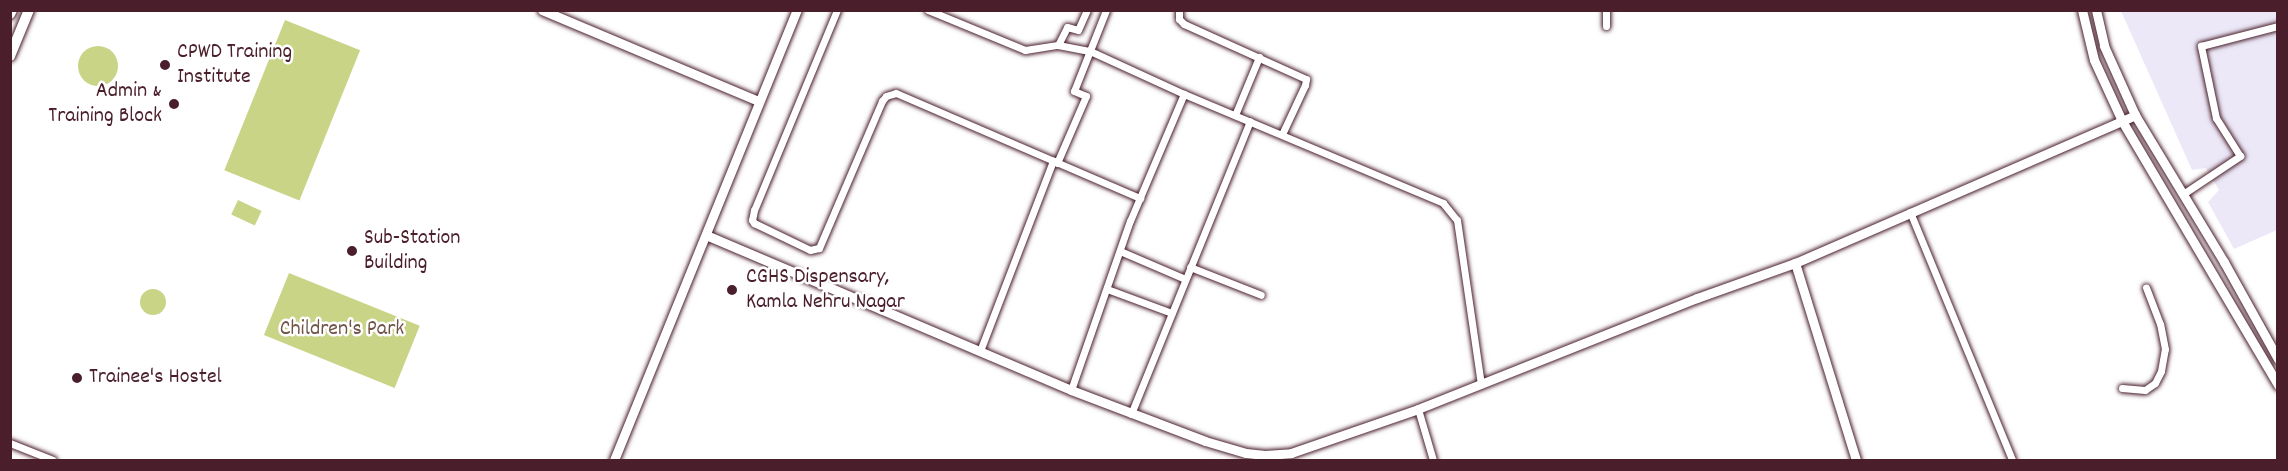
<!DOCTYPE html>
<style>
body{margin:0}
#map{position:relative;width:2288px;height:471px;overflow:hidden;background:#fff;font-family:Dekko,sans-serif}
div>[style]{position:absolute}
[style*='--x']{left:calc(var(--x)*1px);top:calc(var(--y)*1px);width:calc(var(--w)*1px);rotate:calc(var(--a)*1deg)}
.built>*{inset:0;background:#ece8f7}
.green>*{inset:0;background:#c9d487;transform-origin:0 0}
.round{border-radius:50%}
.roads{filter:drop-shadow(0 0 2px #4a1f2b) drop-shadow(0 0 2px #4a1f2b)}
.minor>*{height:7px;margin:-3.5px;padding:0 3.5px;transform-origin:3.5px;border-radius:3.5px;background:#fff}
.tertiary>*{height:9px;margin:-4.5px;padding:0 4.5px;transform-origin:4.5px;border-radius:4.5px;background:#fff}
.secondary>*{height:10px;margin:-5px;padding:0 5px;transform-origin:5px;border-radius:5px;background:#fff}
.dots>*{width:16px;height:16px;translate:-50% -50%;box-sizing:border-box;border:3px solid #fff;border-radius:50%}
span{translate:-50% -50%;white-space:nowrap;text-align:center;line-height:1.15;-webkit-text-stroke:5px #fff;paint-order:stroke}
.poi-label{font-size:22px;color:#4a1f2b}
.left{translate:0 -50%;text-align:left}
.right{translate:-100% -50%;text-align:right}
.park-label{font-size:22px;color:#705547}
.frame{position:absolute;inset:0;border:12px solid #4a1f2b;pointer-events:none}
</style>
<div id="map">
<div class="built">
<i style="clip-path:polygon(2121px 11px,2277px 11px,2277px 230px,2234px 249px,2208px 202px,2219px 190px,2206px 168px,2192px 170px)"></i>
</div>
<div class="green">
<i style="left:285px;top:20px;width:81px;height:162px;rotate:22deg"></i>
<i class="round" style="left:78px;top:46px;width:40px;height:40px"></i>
<i style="left:238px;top:200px;width:26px;height:16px;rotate:25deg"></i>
<i style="left:289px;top:273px;width:141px;height:67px;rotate:22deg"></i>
<i class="round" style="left:140px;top:289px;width:26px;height:26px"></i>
</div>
<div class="roads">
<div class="minor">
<i style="--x:837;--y:10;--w:217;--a:112.5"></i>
<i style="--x:754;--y:210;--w:10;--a:101"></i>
<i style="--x:752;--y:220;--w:4;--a:56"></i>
<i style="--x:754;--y:223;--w:62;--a:25.7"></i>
<i style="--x:810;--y:250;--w:9;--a:-13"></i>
<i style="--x:819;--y:248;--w:160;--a:-66.8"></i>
<i style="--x:882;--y:101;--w:6;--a:-51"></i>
<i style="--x:886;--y:96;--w:10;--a:-17"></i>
<i style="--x:896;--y:93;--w:266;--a:23.3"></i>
<i style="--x:928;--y:10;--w:105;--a:22.4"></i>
<i style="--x:1025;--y:50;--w:33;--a:-9"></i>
<i style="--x:1058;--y:45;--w:33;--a:11"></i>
<i style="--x:1090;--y:51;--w:103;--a:24.6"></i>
<i style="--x:1184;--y:94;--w:281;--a:22.8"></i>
<i style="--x:1443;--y:203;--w:22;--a:51"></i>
<i style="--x:1457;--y:220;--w:166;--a:81.7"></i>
<i style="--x:1179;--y:10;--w:9;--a:90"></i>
<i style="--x:1179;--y:19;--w:7;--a:45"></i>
<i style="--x:1184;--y:24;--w:134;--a:24.3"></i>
<i style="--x:1306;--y:79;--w:6;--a:99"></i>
<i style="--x:1305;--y:85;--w:54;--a:115.1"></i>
<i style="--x:1606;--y:10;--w:16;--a:90"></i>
<i style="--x:1058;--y:45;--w:20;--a:-63"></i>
<i style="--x:1067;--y:27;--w:11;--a:15"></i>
<i style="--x:1078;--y:30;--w:22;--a:-66"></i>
<i style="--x:1235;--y:115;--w:63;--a:-67.5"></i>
<i style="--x:1057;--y:163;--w:73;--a:-66.6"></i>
<i style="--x:1086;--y:96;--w:13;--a:-157"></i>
<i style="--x:1074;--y:91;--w:87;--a:-68.4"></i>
<i style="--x:2183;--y:194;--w:69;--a:-33.7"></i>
<i style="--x:2240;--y:156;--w:45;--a:-122.3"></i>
<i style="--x:2216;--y:118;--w:74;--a:-101.8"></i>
<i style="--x:2201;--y:46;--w:80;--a:-14.6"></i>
<i style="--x:1910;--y:212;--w:268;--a:67.6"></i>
<i style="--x:1120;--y:251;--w:71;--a:23.3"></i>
<i style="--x:1190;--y:267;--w:76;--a:21.5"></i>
<i style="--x:1107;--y:289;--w:69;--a:20.3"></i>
<i style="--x:980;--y:351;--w:204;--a:-69"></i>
<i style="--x:2122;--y:388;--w:23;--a:5"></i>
<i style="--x:2145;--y:390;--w:12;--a:-35"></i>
<i style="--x:2155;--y:383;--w:13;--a:-63"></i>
<i style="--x:2161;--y:371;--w:22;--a:-80"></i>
<i style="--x:2165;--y:349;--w:25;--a:-101"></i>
<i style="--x:2160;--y:324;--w:39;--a:-111"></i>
<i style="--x:1071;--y:390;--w:179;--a:-70.8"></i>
<i style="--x:1130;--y:221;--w:138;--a:-67"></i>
<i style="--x:1418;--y:409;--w:53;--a:73.6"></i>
<i style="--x:1131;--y:414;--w:316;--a:-67.9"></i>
<i style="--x:10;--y:443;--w:46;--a:21.6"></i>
</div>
<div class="tertiary">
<i style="--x:542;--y:10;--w:235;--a:22.8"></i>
<i style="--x:2082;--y:10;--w:51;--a:76.5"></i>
<i style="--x:2094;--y:60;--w:67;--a:65.3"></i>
<i style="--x:2122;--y:121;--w:307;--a:59.4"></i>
<i style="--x:2096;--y:10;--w:37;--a:77"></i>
<i style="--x:2104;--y:46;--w:76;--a:65.8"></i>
<i style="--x:2135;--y:115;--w:172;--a:58.8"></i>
<i style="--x:2224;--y:262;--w:111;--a:60.9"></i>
<i style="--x:706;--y:235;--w:397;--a:23"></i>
<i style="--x:1071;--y:390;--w:143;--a:20.8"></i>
<i style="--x:1205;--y:441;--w:43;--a:16.3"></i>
<i style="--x:1246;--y:453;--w:19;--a:6"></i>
<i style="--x:1265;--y:455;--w:26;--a:-4"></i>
<i style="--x:1291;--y:453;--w:134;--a:-19.1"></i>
<i style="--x:1418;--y:409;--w:300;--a:-21.7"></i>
<i style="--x:1697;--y:298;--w:104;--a:-19.7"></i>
<i style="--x:1795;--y:263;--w:371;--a:-23.5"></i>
<i style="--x:1795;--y:263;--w:206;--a:72.8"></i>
<i style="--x:614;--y:460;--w:486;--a:-67.9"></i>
</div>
<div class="secondary">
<i style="--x:10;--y:14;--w:4;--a:-63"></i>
<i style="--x:10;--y:56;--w:50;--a:-67.6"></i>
</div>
</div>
<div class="dots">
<i style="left:165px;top:65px;background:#4a1f2b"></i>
<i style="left:174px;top:104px;background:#4a1f2b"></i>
<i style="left:352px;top:251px;background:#4a1f2b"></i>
<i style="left:732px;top:290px;background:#4a1f2b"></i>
<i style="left:77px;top:378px;background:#4a1f2b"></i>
</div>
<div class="poi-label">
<span class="left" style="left:177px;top:65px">CPWD Training<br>Institute</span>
<span class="right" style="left:162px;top:104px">Admin &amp;<br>Training Block</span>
<span class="left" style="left:364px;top:251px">Sub-Station<br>Building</span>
<span class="left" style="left:746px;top:290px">CGHS Dispensary,<br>Kamla Nehru Nagar</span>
<span class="left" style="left:89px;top:378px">Trainee's Hostel</span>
</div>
<div class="park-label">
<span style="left:342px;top:330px">Children's Park</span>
</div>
<div class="frame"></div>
</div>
